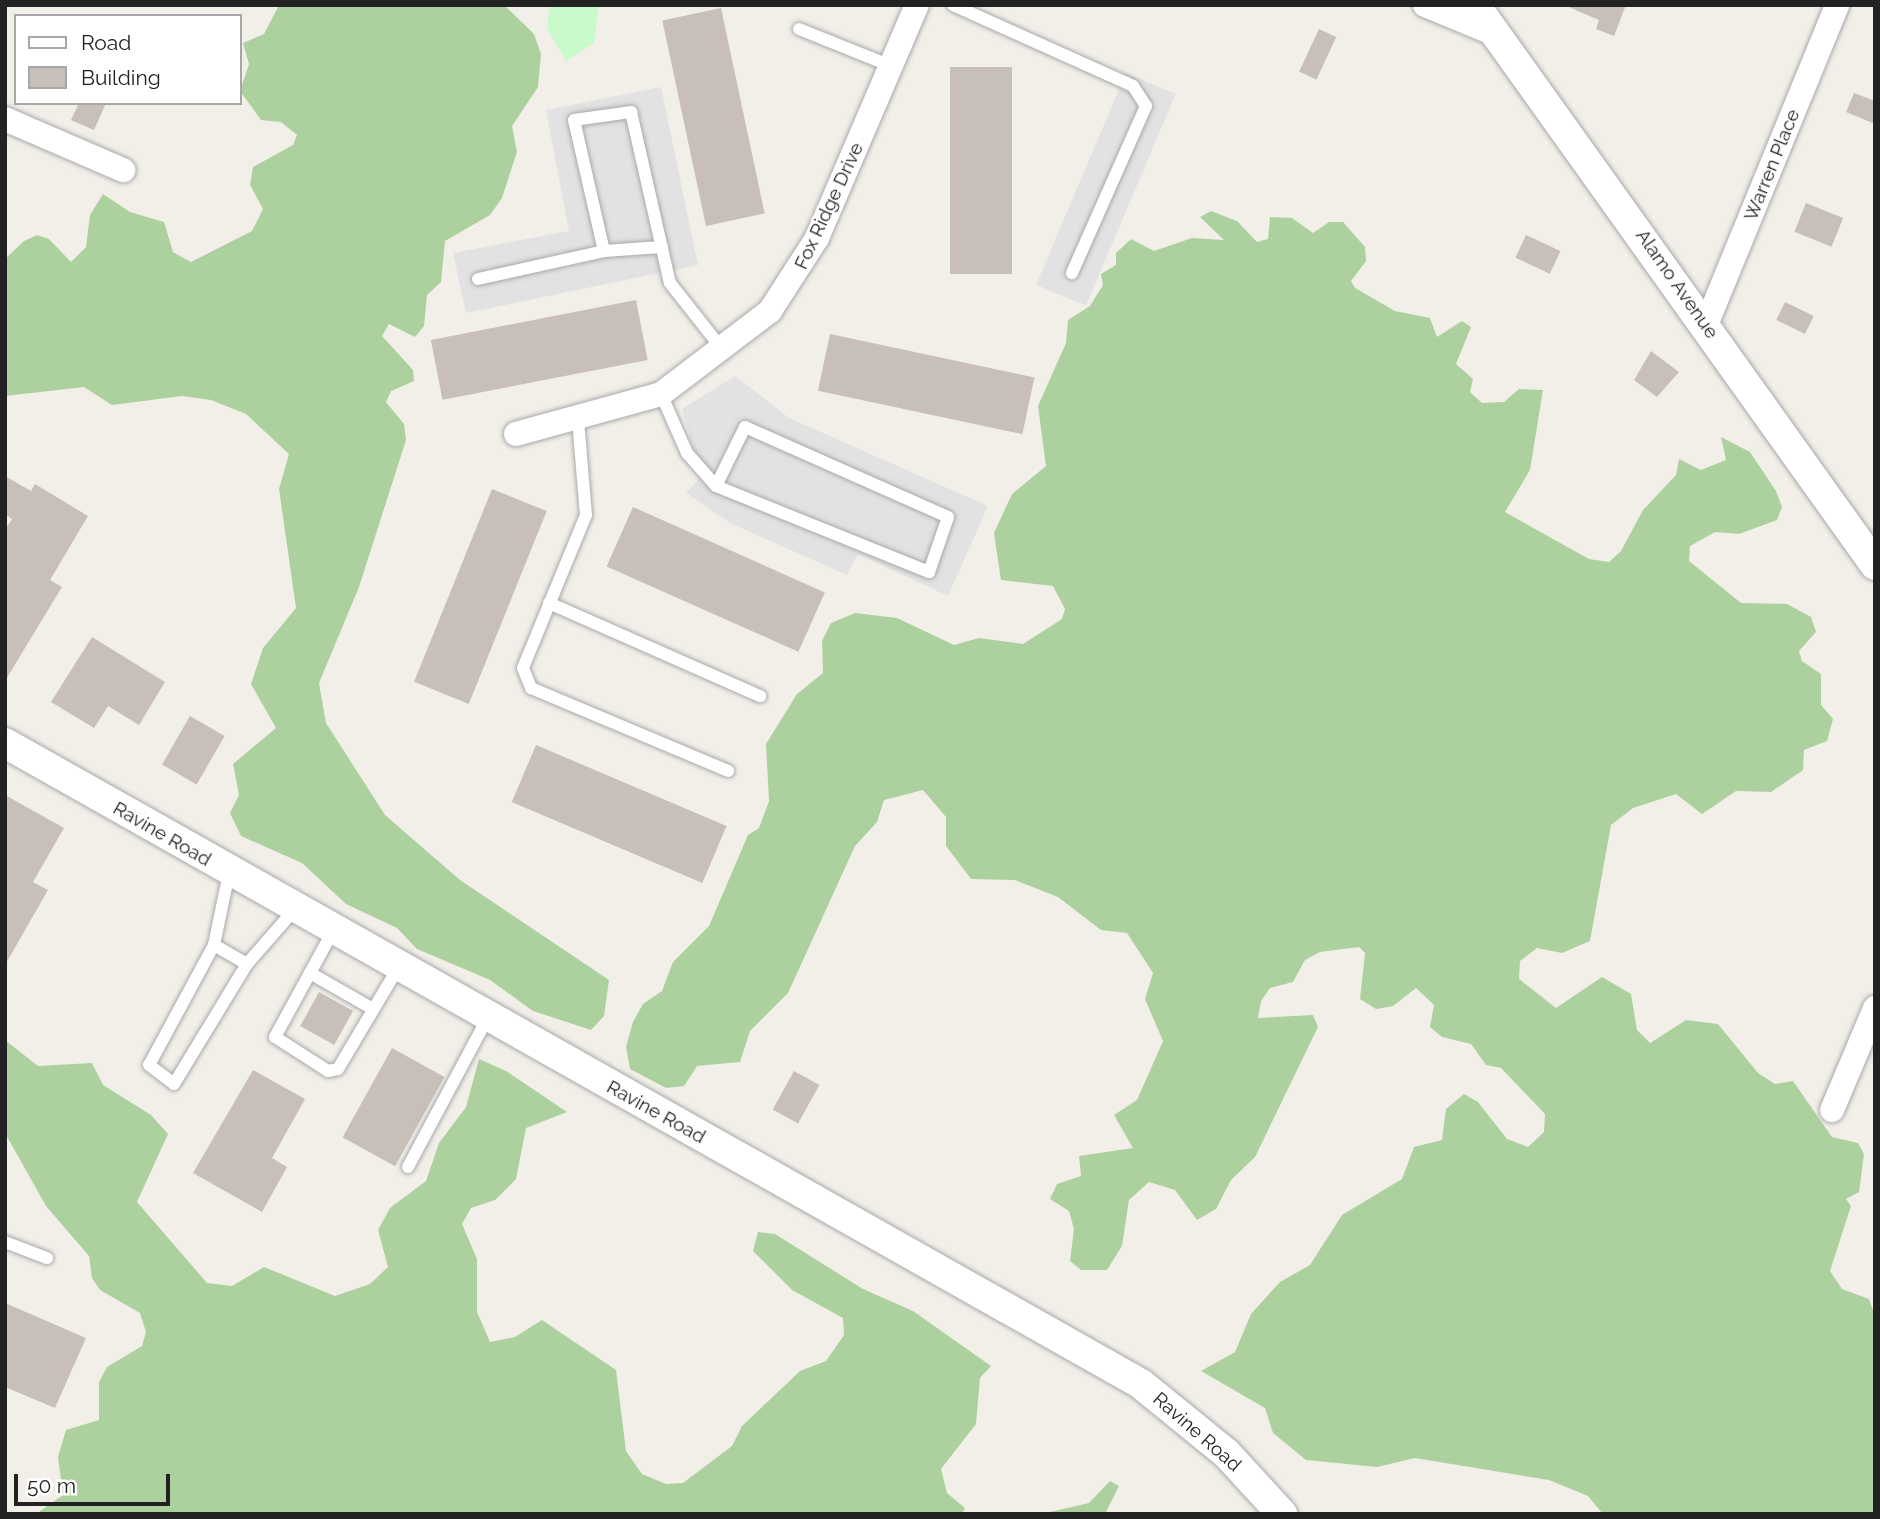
<!DOCTYPE html>
<style>
body{margin:0}
#map{position:relative;width:1880px;height:1519px;overflow:hidden;background:#f2efe9;font-family:Raleway,sans-serif}
div>[style]{position:absolute}
[style*='--x']{left:calc(var(--x)*1px);top:calc(var(--y)*1px);width:calc(var(--w)*1px);rotate:calc(var(--a)*1deg)}
.forest>*{inset:0;background:#add19e}
.park>*{inset:0;background:#c8facc}
.parking>*{inset:0;background:#e2e2e2;transform-origin:0 0}
.building>*{inset:0;background:#c7bfb8;transform-origin:0 0}
.roads{filter:drop-shadow(0 0 2px #a9a9a9) drop-shadow(0 0 2px #a9a9a9)}
.service>*{height:12px;margin:-6px;padding:0 6px;transform-origin:6px;border-radius:6px;background:#fff}
.minor>*{height:24px;margin:-12px;padding:0 12px;transform-origin:12px;border-radius:12px;background:#fff}
.tertiary>*{height:30px;margin:-15px;padding:0 15px;transform-origin:15px;border-radius:15px;background:#fff}
span{translate:-50% -50%;white-space:nowrap;text-align:center;line-height:1.15;-webkit-text-stroke:5px #fff;paint-order:stroke}
.street-label{font-size:19px;color:#222}
.frame{position:absolute;inset:0;border:7px solid #222;pointer-events:none}
.legend{position:absolute;left:14px;top:14px;width:228px;height:91px;box-sizing:border-box;background:#fff;border:2px solid #a7a7a7;margin:0;padding:9px 12px;list-style:none;font-size:21px;color:#222}
.legend li{display:flex;align-items:center;gap:14px;height:35px}
.legend b{width:35px;border:2px solid #a7a7a7}
.scale{position:absolute;left:14px;top:1474px;width:156px;height:32px;box-sizing:border-box;border:4px solid #222;border-top:0;padding-left:9px;font-size:21px;line-height:24px;white-space:nowrap;color:#222;-webkit-text-stroke:5px #fff;paint-order:stroke}
</style>
<div id="map">
<div class="forest">
<i style="clip-path:polygon(279px 5px,504px 5px,534px 34px,541px 54px,538px 87px,512px 126px,517px 152px,502px 198px,490px 215px,445px 241px,441px 282px,427px 295px,424px 326px,415px 337px,389px 324px,382px 336px,413px 370px,414px 381px,391px 391px,386px 402px,404px 424px,406px 440px,359px 587px,319px 683px,326px 723px,385px 815px,460px 880px,609px 980px,604px 1016px,591px 1030px,533px 1011px,490px 980px,417px 949px,397px 928px,346px 904px,302px 863px,241px 836px,230px 813px,239px 795px,233px 764px,276px 728px,251px 684px,263px 648px,296px 608px,279px 489px,289px 454px,246px 414px,211px 400px,182px 396px,112px 405px,84px 387px,5px 396px,5px 259px,24px 241px,37px 235px,49px 239px,71px 262px,86px 247px,90px 215px,103px 194px,130px 212px,164px 222px,173px 252px,191px 262px,252px 231px,263px 209px,250px 185px,253px 167px,293px 145px,297px 135px,281px 122px,261px 120px,240px 91px,249px 64px,243px 43px,264px 34px)"></i>
<i style="clip-path:polygon(1211px 211px,1237px 221px,1257px 242px,1268px 239px,1270px 217px,1292px 218px,1313px 233px,1329px 222px,1343px 222px,1365px 247px,1366px 261px,1351px 281px,1355px 288px,1395px 311px,1430px 318px,1437px 337px,1462px 321px,1471px 327px,1456px 364px,1473px 379px,1470px 392px,1482px 403px,1504px 402px,1519px 389px,1543px 390px,1530px 470px,1505px 512px,1589px 559px,1609px 562px,1621px 551px,1643px 510px,1676px 475px,1679px 459px,1701px 470px,1726px 460px,1721px 437px,1750px 452px,1776px 491px,1782px 507px,1777px 520px,1739px 534px,1715px 532px,1690px 546px,1689px 561px,1741px 603px,1787px 604px,1811px 617px,1816px 632px,1799px 651px,1802px 661px,1821px 674px,1821px 705px,1833px 719px,1827px 741px,1804px 750px,1803px 770px,1771px 792px,1736px 791px,1702px 814px,1676px 794px,1633px 808px,1611px 825px,1590px 941px,1562px 953px,1537px 948px,1520px 961px,1519px 979px,1556px 1008px,1602px 977px,1631px 994px,1637px 1030px,1650px 1043px,1686px 1020px,1718px 1024px,1758px 1073px,1775px 1084px,1793px 1081px,1832px 1137px,1858px 1143px,1864px 1154px,1859px 1192px,1846px 1199px,1851px 1206px,1830px 1271px,1842px 1289px,1869px 1299px,1875px 1316px,1875px 1514px,1603px 1514px,1588px 1496px,1549px 1480px,1415px 1458px,1377px 1467px,1306px 1460px,1273px 1433px,1265px 1408px,1201px 1371px,1235px 1352px,1251px 1314px,1280px 1282px,1310px 1265px,1342px 1215px,1402px 1179px,1414px 1147px,1442px 1140px,1446px 1109px,1464px 1094px,1478px 1102px,1507px 1139px,1528px 1147px,1544px 1132px,1545px 1114px,1501px 1068px,1486px 1065px,1471px 1044px,1442px 1037px,1430px 1027px,1434px 1005px,1416px 988px,1393px 1006px,1376px 1009px,1360px 999px,1365px 953px,1359px 947px,1320px 952px,1305px 960px,1293px 982px,1270px 988px,1261px 1001px,1258px 1018px,1313px 1015px,1318px 1027px,1255px 1157px,1231px 1180px,1216px 1209px,1197px 1220px,1175px 1190px,1149px 1182px,1129px 1200px,1122px 1246px,1107px 1270px,1081px 1270px,1070px 1261px,1074px 1229px,1069px 1211px,1050px 1199px,1057px 1184px,1081px 1176px,1079px 1156px,1133px 1148px,1114px 1115px,1137px 1100px,1163px 1041px,1145px 999px,1153px 973px,1127px 933px,1101px 930px,1058px 897px,1015px 880px,971px 879px,946px 846px,946px 817px,923px 790px,884px 800px,877px 822px,855px 846px,788px 993px,750px 1031px,740px 1062px,697px 1066px,684px 1086px,666px 1088px,630px 1069px,626px 1047px,633px 1022px,643px 1004px,662px 991px,673px 962px,709px 926px,748px 835px,759px 828px,769px 801px,766px 744px,797px 694px,823px 673px,822px 641px,831px 623px,855px 613px,897px 618px,954px 645px,979px 638px,1023px 644px,1062px 619px,1065px 609px,1053px 586px,1001px 580px,994px 533px,1012px 494px,1046px 466px,1038px 406px,1066px 343px,1068px 320px,1090px 306px,1103px 285px,1101px 274px,1116px 265px,1116px 253px,1131px 239px,1154px 251px,1192px 238px,1224px 240px,1200px 217px)"></i>
<i style="clip-path:polygon(5px 1040px,38px 1066px,92px 1063px,103px 1085px,151px 1115px,168px 1134px,137px 1202px,207px 1283px,232px 1286px,264px 1267px,335px 1296px,370px 1284px,388px 1267px,378px 1230px,390px 1208px,426px 1181px,439px 1143px,466px 1107px,479px 1059px,506px 1071px,567px 1112px,526px 1128px,516px 1179px,495px 1200px,471px 1208px,462px 1224px,477px 1259px,477px 1312px,490px 1342px,515px 1337px,542px 1320px,616px 1370px,626px 1451px,642px 1474px,666px 1484px,683px 1483px,732px 1446px,742px 1426px,800px 1371px,826px 1361px,844px 1335px,843px 1318px,792px 1290px,753px 1251px,758px 1232px,775px 1234px,863px 1289px,913px 1311px,991px 1366px,980px 1378px,976px 1424px,941px 1469px,947px 1493px,965px 1508px,962px 1514px,36px 1514px,63px 1495px,58px 1457px,66px 1430px,99px 1420px,99px 1382px,107px 1367px,142px 1346px,146px 1332px,140px 1313px,100px 1290px,92px 1278px,89px 1256px,46px 1206px,5px 1133px)"></i>
<i style="clip-path:polygon(1110px 1481px,1119px 1486px,1105px 1514px,1041px 1514px,1089px 1503px)"></i>
</div>
<div class="park">
<i style="clip-path:polygon(550px 5px,599px 5px,594px 43px,566px 61px,547px 28px)"></i>
</div>
<div class="parking">
<i style="left:1126px;top:73px;width:54px;height:230px;rotate:23deg"></i>
<i style="clip-path:polygon(661px 87px,698px 265px,466px 313px,453px 253px,569px 231px,546px 110px)"></i>
<i style="clip-path:polygon(735px 376px,789px 418px,988px 506px,948px 596px,858px 554px,847px 575px,732px 524px,686px 493px,701px 477px,682px 409px)"></i>
</div>
<div class="building">
<i style="clip-path:polygon(1564px 5px,1626px 5px,1614px 36px,1596px 29px,1599px 20px)"></i>
<i style="left:721px;top:8px;width:210px;height:60px;rotate:78deg"></i>
<i style="left:1319px;top:29px;width:19px;height:47px;rotate:25deg"></i>
<i style="left:1012px;top:67px;width:207px;height:62px;rotate:90deg"></i>
<i style="clip-path:polygon(1854px 93px,1875px 101px,1875px 124px,1846px 112px)"></i>
<i style="clip-path:polygon(79px 103px,106px 103px,94px 130px,71px 120px)"></i>
<i style="left:1806px;top:203px;width:40px;height:31px;rotate:22deg"></i>
<i style="left:1526px;top:235px;width:38px;height:25px;rotate:25deg"></i>
<i style="left:636px;top:300px;width:61px;height:209px;rotate:79deg"></i>
<i style="left:1785px;top:302px;width:32px;height:20px;rotate:26deg"></i>
<i style="left:830px;top:334px;width:209px;height:58px;rotate:12deg"></i>
<i style="clip-path:polygon(1651px 351px,1679px 372px,1657px 397px,1634px 380px)"></i>
<i style="clip-path:polygon(5px 476px,31px 491px,35px 484px,88px 516px,50px 580px,62px 587px,5px 681px,5px 530px,12px 519px,5px 514px)"></i>
<i style="left:492px;top:489px;width:59px;height:208px;rotate:22deg"></i>
<i style="left:633px;top:507px;width:210px;height:65px;rotate:24deg"></i>
<i style="clip-path:polygon(92px 637px,165px 682px,139px 725px,108px 706px,94px 728px,51px 702px)"></i>
<i style="left:190px;top:716px;width:40px;height:56px;rotate:30deg"></i>
<i style="left:536px;top:745px;width:207px;height:62px;rotate:23deg"></i>
<i style="clip-path:polygon(5px 795px,64px 828px,33px 882px,48px 890px,5px 965px)"></i>
<i style="left:319px;top:992px;width:39px;height:39px;rotate:29deg"></i>
<i style="left:392px;top:1048px;width:60px;height:102px;rotate:29deg"></i>
<i style="clip-path:polygon(253px 1070px,305px 1099px,272px 1158px,287px 1167px,262px 1212px,193px 1173px)"></i>
<i style="left:794px;top:1071px;width:29px;height:44px;rotate:29deg"></i>
<i style="clip-path:polygon(5px 1303px,86px 1338px,55px 1408px,5px 1387px)"></i>
</div>
<div class="roads">
<div class="service">
<i style="--x:953;--y:5;--w:197;--a:24.2"></i>
<i style="--x:1133;--y:86;--w:24;--a:57"></i>
<i style="--x:1146;--y:106;--w:183;--a:113.9"></i>
<i style="--x:799;--y:29;--w:99;--a:21.9"></i>
<i style="--x:604;--y:251;--w:58;--a:-3.9"></i>
<i style="--x:478;--y:279;--w:129;--a:-12.5"></i>
<i style="--x:604;--y:251;--w:134;--a:-102.9"></i>
<i style="--x:574;--y:120;--w:58;--a:-8"></i>
<i style="--x:631;--y:112;--w:175;--a:77.2"></i>
<i style="--x:670;--y:283;--w:85;--a:51.7"></i>
<i style="--x:661;--y:394;--w:64;--a:66.2"></i>
<i style="--x:687;--y:453;--w:44;--a:48.7"></i>
<i style="--x:716;--y:486;--w:230;--a:22"></i>
<i style="--x:929;--y:572;--w:58;--a:-70.9"></i>
<i style="--x:948;--y:517;--w:222;--a:-156.1"></i>
<i style="--x:745;--y:427;--w:66;--a:116.2"></i>
<i style="--x:578;--y:420;--w:95;--a:85.2"></i>
<i style="--x:586;--y:515;--w:165;--a:112.4"></i>
<i style="--x:523;--y:668;--w:22;--a:68"></i>
<i style="--x:531;--y:688;--w:214;--a:22.8"></i>
<i style="--x:549;--y:603;--w:231;--a:23.8"></i>
<i style="--x:229;--y:873;--w:74;--a:101.8"></i>
<i style="--x:214;--y:945;--w:38;--a:30"></i>
<i style="--x:247;--y:964;--w:73;--a:-48.9"></i>
<i style="--x:333;--y:931;--w:121;--a:118.7"></i>
<i style="--x:275;--y:1037;--w:63;--a:32.7"></i>
<i style="--x:328;--y:1071;--w:10;--a:-11"></i>
<i style="--x:338;--y:1069;--w:117;--a:-59.3"></i>
<i style="--x:214;--y:945;--w:136;--a:118.4"></i>
<i style="--x:149;--y:1065;--w:31;--a:37"></i>
<i style="--x:174;--y:1084;--w:140;--a:-58.7"></i>
<i style="--x:310;--y:973;--w:73;--a:29.7"></i>
<i style="--x:408;--y:1167;--w:170;--a:-61.9"></i>
<i style="--x:5;--y:1242;--w:45;--a:20.9"></i>
</div>
<div class="minor">
<i style="--x:1425;--y:5;--w:76;--a:22.5"></i>
<i style="--x:5;--y:119;--w:129;--a:23.4"></i>
<i style="--x:1706;--y:325;--w:346;--a:-67.7"></i>
<i style="--x:516;--y:434;--w:150;--a:-15.4"></i>
<i style="--x:661;--y:394;--w:137;--a:-37.3"></i>
<i style="--x:770;--y:311;--w:87;--a:-57.2"></i>
<i style="--x:817;--y:238;--w:254;--a:-66.8"></i>
<i style="--x:1832;--y:1110;--w:111;--a:-67.1"></i>
</div>
<div class="tertiary">
<i style="--x:1475;--y:5;--w:688;--a:54.46"></i>
<i style="--x:5;--y:743;--w:1304;--a:29.43"></i>
<i style="--x:1141;--y:1384;--w:109;--a:39.1"></i>
<i style="--x:1226;--y:1453;--w:83;--a:47.4"></i>
</div>
</div>
<div class="street-label">
<span style="left:1772px;top:165px;rotate:-68deg">Warren Place</span>
<span style="left:829px;top:206px;rotate:-65deg">Fox Ridge Drive</span>
<span style="left:1677px;top:284px;rotate:55deg">Alamo Avenue</span>
<span style="left:162px;top:834px;rotate:30deg">Ravine Road</span>
<span style="left:656px;top:1112px;rotate:29deg">Ravine Road</span>
<span style="left:1197px;top:1432px;rotate:41deg">Ravine Road</span>
</div>
<div class="frame"></div>
<ul class="legend">
<li><b style="height:9px;background:#fff"></b>Road</li>
<li><b style="height:19px;background:#c7bfb8"></b>Building</li>
</ul>
<div class="scale">50 m</div>
</div>
